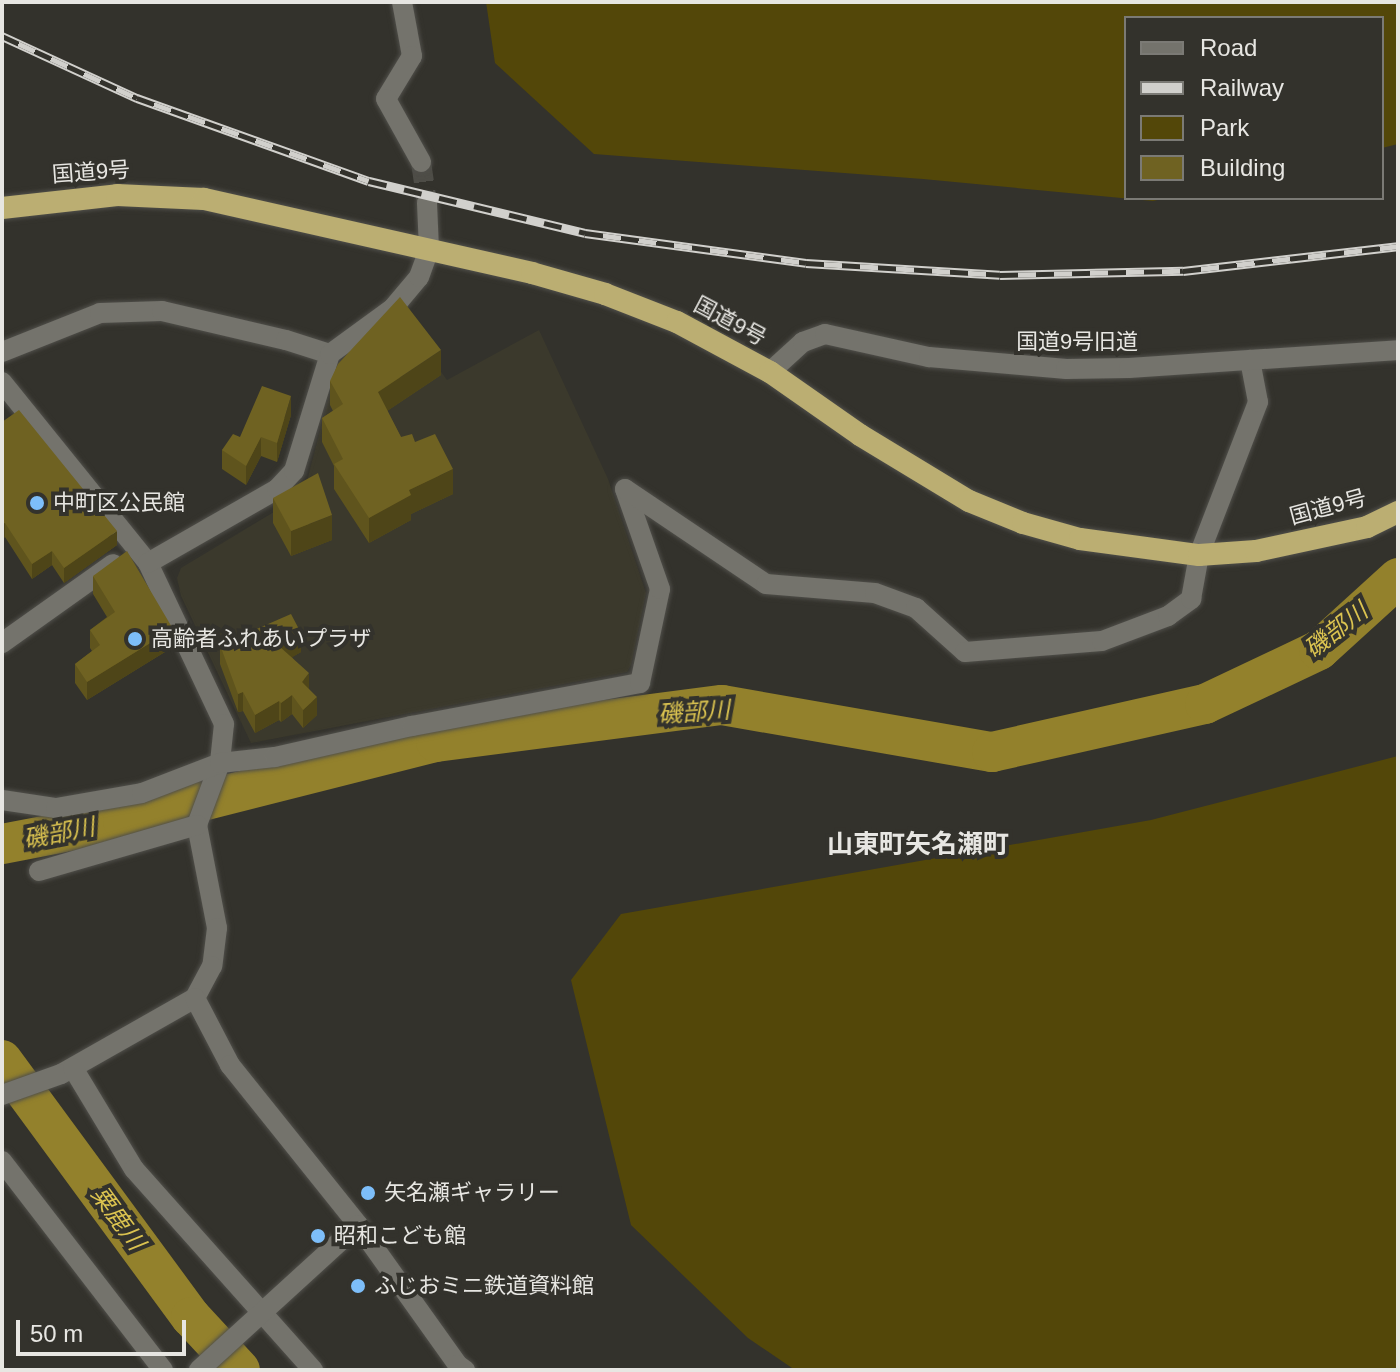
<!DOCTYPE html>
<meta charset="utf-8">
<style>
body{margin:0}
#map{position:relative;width:1400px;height:1372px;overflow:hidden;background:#33322c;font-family:Helvetica,"Noto Sans JP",sans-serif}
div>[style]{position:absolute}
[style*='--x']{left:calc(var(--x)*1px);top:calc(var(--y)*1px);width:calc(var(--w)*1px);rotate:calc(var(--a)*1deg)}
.built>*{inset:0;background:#3b392c}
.green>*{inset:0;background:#534709}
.river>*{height:40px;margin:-20px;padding:0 20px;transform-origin:20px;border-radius:20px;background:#93812c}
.minor-tunnel>*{height:20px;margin-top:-10px;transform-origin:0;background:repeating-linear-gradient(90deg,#4e4d47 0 20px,transparent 0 30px)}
.roads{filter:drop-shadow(0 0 2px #504f4a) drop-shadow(0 0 2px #504f4a)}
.minor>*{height:20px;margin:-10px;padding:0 10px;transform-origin:10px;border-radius:10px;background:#74736c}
.tertiary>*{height:20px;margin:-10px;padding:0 10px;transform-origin:10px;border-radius:10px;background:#74736c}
.trunk>*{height:22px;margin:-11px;padding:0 11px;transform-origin:11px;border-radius:11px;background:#bbae72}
.rail>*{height:9px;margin-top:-4.5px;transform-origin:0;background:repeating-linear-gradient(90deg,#33322c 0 18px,#d1d0cc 0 36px);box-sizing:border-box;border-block:2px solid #d1d0cc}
.wall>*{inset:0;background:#5f541d}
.shaded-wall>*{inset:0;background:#4e4518}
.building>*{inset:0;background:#6f6222}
.dots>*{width:22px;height:22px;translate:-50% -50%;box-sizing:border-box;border:4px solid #33322c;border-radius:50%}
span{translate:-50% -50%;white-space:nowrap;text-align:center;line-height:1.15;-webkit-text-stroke:8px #33322c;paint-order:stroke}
.street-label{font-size:22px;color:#e7e6e2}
.poi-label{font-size:22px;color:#e7e6e2}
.left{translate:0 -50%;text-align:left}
.water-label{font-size:24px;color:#dbc350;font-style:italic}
.quarter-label{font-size:26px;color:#e7e6e2;font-weight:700}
.frame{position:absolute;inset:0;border:4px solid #e7e6e2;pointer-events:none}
.legend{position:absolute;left:1124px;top:16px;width:260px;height:184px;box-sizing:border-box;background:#33322c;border:2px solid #7b7a75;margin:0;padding:10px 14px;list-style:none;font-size:24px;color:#e7e6e2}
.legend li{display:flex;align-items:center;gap:16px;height:40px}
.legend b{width:40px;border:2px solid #7b7a75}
.scale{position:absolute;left:16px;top:1320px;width:170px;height:36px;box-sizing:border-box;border:4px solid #e7e6e2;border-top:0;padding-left:10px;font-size:24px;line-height:28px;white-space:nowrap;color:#e7e6e2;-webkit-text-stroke:6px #33322c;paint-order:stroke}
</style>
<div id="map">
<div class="built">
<i style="clip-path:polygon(401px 316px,447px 380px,539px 330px,608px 479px,646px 593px,631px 665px,627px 672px,251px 743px,181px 596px,177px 578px,181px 568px,292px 501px,305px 488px,333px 382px)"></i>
</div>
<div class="green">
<i style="clip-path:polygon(486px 2px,1398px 2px,1398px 144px,1382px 148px,1382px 18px,1126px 18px,1126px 198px,1166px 198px,1153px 201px,923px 179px,594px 154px,495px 63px)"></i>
<i style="clip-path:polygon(1398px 756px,1398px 1370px,795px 1370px,748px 1338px,631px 1225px,571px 980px,621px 914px,1151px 820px)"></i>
</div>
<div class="river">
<i style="--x:2;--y:844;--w:123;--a:-10.8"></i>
<i style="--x:123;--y:821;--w:323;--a:-14.2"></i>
<i style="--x:436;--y:742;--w:288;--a:-7.4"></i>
<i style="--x:722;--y:705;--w:274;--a:9.9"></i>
<i style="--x:992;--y:752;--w:218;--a:-12.7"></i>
<i style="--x:1205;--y:704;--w:126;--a:-25.3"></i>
<i style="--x:1319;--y:650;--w:107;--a:-42.3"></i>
<i style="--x:2;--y:1060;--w:319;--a:53.7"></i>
<i style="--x:191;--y:1317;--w:72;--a:47.2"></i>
</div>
<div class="minor-tunnel">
<i style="--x:421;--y:162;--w:41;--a:81.7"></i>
</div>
<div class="roads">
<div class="minor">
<i style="--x:402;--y:2;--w:55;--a:79.5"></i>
<i style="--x:412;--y:56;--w:50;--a:121.2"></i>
<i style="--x:386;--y:99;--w:72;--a:60.9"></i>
<i style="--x:2;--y:352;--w:105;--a:-21.7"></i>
<i style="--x:100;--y:313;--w:62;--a:-1.8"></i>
<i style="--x:162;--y:311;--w:127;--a:13.2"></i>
<i style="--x:286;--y:340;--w:46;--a:17.7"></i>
<i style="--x:2;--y:382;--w:233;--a:51.1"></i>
<i style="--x:148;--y:563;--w:178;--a:64.7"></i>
<i style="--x:224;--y:724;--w:39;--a:96"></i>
<i style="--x:220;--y:763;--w:66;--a:110.4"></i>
<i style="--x:197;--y:825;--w:105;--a:79"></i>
<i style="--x:217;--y:928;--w:38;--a:97"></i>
<i style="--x:212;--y:966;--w:36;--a:118"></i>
<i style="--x:195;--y:998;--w:154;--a:150.4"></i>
<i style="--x:61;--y:1074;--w:63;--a:160.4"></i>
<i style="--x:148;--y:563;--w:149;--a:-29.8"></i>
<i style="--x:277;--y:489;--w:25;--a:-47"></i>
<i style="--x:294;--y:471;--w:122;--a:-72.9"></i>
<i style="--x:330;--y:354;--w:78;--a:-36.1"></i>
<i style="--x:393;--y:308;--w:40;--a:-50"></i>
<i style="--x:419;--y:277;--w:30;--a:-70"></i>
<i style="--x:429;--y:249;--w:46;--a:-92.5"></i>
<i style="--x:2;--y:643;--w:136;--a:-35.4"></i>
<i style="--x:2;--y:800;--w:55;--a:8.4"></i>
<i style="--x:56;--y:808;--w:87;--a:-9.9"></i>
<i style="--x:142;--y:793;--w:84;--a:-21"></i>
<i style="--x:220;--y:763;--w:55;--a:-6.2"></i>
<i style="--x:275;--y:757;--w:140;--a:-12.8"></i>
<i style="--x:412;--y:726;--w:232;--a:-10.7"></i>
<i style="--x:640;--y:683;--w:96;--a:-78"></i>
<i style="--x:660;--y:589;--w:106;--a:-109.3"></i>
<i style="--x:625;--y:489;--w:170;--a:34"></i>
<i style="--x:766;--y:584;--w:109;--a:4.7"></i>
<i style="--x:875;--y:593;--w:44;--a:20.1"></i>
<i style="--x:916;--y:608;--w:66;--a:41.9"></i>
<i style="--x:965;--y:652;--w:137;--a:-4.6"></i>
<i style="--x:1102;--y:641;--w:71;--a:-20.7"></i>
<i style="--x:1168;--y:616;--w:29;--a:-36"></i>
<i style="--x:1191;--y:599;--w:45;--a:-79.7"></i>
<i style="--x:1199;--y:555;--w:164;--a:-68.9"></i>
<i style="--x:1258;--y:402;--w:43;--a:-100.8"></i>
<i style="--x:39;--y:871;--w:165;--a:-16.2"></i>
<i style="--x:195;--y:998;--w:76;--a:62.4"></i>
<i style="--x:230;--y:1065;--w:205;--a:51.3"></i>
<i style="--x:358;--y:1225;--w:172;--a:54.5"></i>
<i style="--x:458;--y:1365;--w:9;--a:36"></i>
<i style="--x:73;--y:1068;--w:118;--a:58.9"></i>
<i style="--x:134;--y:1169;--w:269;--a:48.3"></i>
<i style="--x:2;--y:1161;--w:264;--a:52.4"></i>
<i style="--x:199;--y:1370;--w:215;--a:-42.4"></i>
</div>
<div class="tertiary">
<i style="--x:770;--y:372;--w:45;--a:-42.3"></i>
<i style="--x:803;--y:342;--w:23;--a:-20"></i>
<i style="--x:825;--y:334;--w:107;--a:12.5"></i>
<i style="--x:929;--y:357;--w:138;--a:5"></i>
<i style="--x:1066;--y:369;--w:63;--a:-0.9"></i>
<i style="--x:1129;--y:368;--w:270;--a:-3.8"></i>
</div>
<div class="trunk">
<i style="--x:2;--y:208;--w:116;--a:-6.4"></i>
<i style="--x:117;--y:195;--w:87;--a:2.6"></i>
<i style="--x:204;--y:199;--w:336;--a:12.7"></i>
<i style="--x:532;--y:273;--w:76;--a:16"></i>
<i style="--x:605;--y:294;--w:77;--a:21.3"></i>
<i style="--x:677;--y:322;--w:106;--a:28.3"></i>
<i style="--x:770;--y:372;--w:110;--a:35"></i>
<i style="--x:860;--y:435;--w:127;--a:31.2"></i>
<i style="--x:969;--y:501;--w:58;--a:22.2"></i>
<i style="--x:1023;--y:523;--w:59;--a:15.7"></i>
<i style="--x:1080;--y:539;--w:120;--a:7.7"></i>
<i style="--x:1199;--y:555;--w:57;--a:-4"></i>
<i style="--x:1256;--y:551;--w:114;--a:-12.2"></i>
<i style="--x:1367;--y:527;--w:34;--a:-26"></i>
</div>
</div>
<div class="rail">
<i style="--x:2;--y:36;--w:149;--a:24.7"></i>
<i style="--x:137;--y:98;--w:246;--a:19.7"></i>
<i style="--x:369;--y:181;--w:222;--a:13.5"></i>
<i style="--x:585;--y:233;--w:223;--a:7.7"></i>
<i style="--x:806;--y:263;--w:194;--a:3.5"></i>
<i style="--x:1000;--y:275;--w:183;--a:-1.3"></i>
<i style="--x:1183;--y:271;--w:216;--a:-6.6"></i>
</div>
<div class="wall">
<i style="clip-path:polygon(441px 375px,387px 411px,401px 437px,415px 442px,453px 494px,411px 514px,411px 520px,369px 543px,334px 489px,334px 466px,322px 442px,322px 418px,333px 411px,330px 405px,330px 381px)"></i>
<i style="clip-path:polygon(291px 415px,277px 462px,261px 456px,246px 485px,222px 469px,222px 450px,240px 437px)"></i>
<i style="clip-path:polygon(2px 422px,117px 545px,64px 583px,52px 565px,32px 579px,5px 537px,2px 539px)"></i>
<i style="clip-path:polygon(273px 498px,332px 540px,291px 556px,273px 523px)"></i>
<i style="clip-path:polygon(93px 576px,173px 647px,87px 700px,75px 683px,75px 664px,92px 651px,90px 648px,90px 630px,107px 617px,93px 594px)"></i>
<i style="clip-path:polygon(220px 645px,301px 652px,292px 657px,309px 689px,317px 715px,303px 728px,292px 714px,281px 722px,279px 720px,255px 733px,243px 711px,238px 712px,220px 664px)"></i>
</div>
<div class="shaded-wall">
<i style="clip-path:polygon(441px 350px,441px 375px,378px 417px,378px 392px)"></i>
<i style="clip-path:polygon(291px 396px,291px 415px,277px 462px,277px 443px)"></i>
<i style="clip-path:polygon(261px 437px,261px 456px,246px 485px,246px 466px)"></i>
<i style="clip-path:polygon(453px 469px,453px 494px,411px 514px,411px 520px,369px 543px,369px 518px,409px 490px)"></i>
<i style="clip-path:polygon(332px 515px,332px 540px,291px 556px,291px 531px)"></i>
<i style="clip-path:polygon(5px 523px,5px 537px,2px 539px,2px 524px)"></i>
<i style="clip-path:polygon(117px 531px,117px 545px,64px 583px,64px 568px)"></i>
<i style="clip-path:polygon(52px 551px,52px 565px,32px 579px,32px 564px)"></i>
<i style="clip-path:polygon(173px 629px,173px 647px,87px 700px,87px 682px)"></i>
<i style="clip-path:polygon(301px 633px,301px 652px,279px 665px,279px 646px)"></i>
<i style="clip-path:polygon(309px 673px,309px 691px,302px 682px)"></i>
<i style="clip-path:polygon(243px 692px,243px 711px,238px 712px,238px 694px)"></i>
<i style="clip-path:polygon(292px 695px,292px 714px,281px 722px,281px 703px)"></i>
<i style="clip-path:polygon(317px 697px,317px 715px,303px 728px,303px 710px)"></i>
<i style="clip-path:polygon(279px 701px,279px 720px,255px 733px,255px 715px)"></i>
</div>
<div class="building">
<i style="clip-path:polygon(400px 297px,441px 350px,378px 392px,401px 437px,412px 434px,415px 442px,435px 434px,453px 469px,409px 490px,411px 495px,369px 518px,334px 464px,343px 459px,322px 418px,343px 404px,330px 381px,338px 364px)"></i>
<i style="clip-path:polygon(262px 386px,291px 396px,277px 443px,261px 437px,246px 466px,222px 450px,233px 434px,240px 437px)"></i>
<i style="clip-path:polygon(19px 410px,117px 531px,64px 568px,52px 551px,32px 564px,5px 523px,2px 524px,2px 422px)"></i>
<i style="clip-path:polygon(318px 473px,332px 515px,291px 531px,273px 498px)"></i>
<i style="clip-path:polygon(127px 551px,173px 629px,87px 682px,75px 664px,100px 645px,90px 630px,115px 612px,93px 576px)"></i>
<i style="clip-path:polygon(291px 614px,301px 633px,279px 646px,309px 673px,302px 682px,317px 697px,303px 710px,292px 695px,281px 703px,279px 701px,255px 715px,243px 692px,238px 694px,220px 645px)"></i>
</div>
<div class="dots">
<i style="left:37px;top:503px;background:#7dbef9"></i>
<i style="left:135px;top:639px;background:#7dbef9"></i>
<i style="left:368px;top:1193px;background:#7dbef9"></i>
<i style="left:318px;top:1236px;background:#7dbef9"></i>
<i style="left:358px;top:1286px;background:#7dbef9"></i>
</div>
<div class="street-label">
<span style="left:91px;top:172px;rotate:-4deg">国道9号</span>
<span style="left:730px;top:321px;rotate:28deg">国道9号</span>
<span style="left:1077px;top:342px">国道9号旧道</span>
<span style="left:1328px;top:507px;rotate:-15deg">国道9号</span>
</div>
<div class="poi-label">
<span class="left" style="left:53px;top:503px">中町区公民館</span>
<span class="left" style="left:151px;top:639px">高齢者ふれあいプラザ</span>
<span class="left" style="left:384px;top:1193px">矢名瀬ギャラリー</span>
<span class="left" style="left:334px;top:1236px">昭和こども館</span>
<span class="left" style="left:374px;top:1286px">ふじおミニ鉄道資料館</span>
</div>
<div class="water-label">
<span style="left:1336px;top:630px;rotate:-38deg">磯部川</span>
<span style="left:694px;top:712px;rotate:-4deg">磯部川</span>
<span style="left:59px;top:833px;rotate:-11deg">磯部川</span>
<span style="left:118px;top:1218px;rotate:54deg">粟鹿川</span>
</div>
<div class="quarter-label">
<span style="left:918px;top:845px">山東町矢名瀬町</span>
</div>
<div class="frame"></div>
<ul class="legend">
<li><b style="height:10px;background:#74736c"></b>Road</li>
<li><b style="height:10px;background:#d1d0cc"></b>Railway</li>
<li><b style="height:22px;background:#534709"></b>Park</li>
<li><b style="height:22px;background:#6f6222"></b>Building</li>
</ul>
<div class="scale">50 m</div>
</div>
